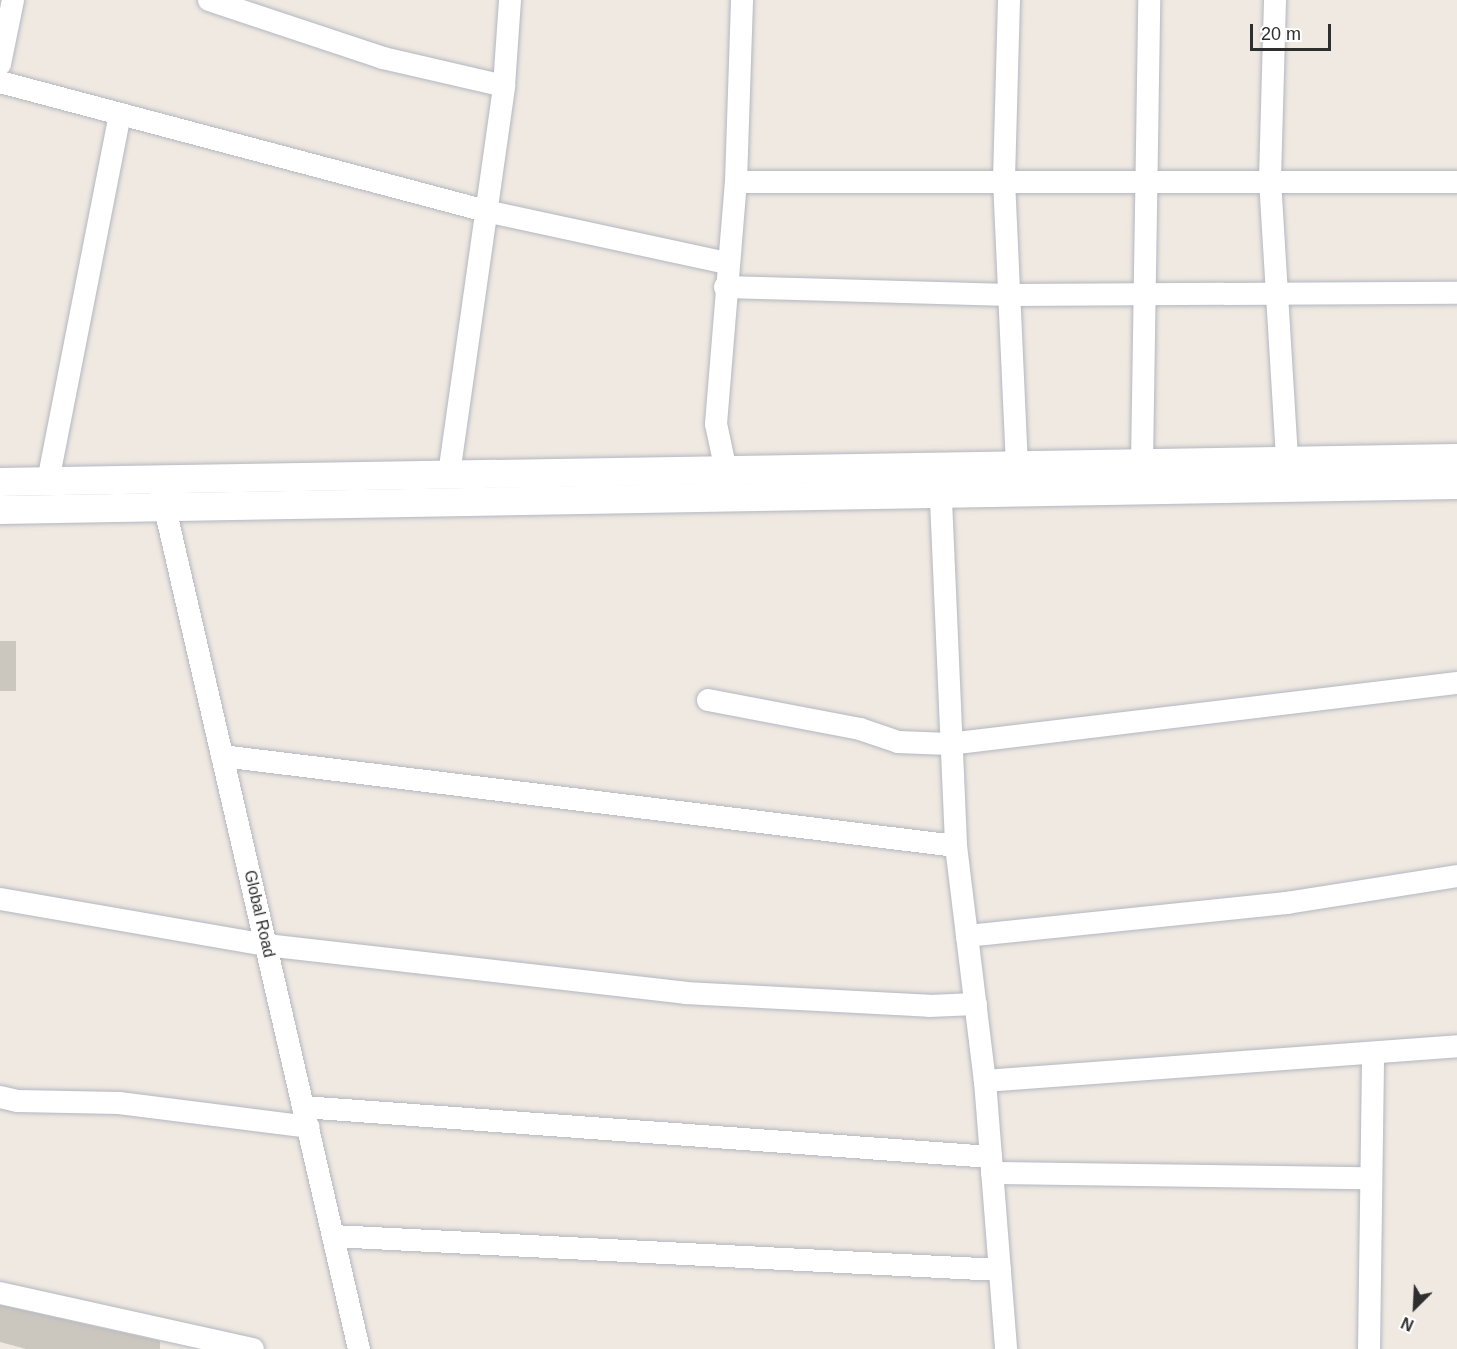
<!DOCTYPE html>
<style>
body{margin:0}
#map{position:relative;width:1457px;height:1349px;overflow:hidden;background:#efe9e1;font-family:Arial,sans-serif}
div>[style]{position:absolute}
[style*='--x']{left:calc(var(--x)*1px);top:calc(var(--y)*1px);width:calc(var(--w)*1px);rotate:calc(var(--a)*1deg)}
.building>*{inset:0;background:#cbc7bf;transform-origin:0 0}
.roads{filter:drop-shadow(0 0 2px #b4b7c1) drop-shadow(0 0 2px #b4b7c1)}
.minor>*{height:22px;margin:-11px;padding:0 11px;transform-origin:11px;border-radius:11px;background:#fff}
.tertiary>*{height:28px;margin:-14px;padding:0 14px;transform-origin:14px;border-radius:14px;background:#fff}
span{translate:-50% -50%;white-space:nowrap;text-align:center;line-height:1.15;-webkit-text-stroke:5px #fff;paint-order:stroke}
.street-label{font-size:16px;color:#2e2e2e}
.north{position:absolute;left:1385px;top:1277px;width:60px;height:60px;-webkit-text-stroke:4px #fff;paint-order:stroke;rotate:204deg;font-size:16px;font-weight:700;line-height:24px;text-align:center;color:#2e2e2e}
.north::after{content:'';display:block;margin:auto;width:21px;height:27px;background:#2e2e2e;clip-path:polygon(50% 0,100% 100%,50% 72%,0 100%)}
.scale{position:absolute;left:1250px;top:24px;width:81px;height:27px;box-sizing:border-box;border:3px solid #2e2e2e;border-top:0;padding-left:8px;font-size:18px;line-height:21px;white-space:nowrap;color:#2e2e2e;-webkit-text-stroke:4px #fff;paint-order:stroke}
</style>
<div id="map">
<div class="building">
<i style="left:0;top:641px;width:16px;height:50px"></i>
<i style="clip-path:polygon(0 1305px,160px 1341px,160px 1349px,26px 1349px,0 1342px)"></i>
</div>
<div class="roads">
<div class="minor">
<i style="--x:209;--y:0;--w:183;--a:18.4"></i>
<i style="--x:383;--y:58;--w:124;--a:13"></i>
<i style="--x:1009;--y:0;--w:180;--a:91.6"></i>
<i style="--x:1004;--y:180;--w:285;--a:87.4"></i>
<i style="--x:1275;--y:0;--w:180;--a:91.6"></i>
<i style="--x:1270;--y:180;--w:282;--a:86.5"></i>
<i style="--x:0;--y:64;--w:65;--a:-78.5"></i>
<i style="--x:0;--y:82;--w:503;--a:14.87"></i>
<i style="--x:486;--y:211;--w:246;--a:12.2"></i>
<i style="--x:736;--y:182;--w:721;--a:0"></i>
<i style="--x:725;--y:287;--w:285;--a:1.6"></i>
<i style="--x:1010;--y:295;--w:447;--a:-0.3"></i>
<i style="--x:1142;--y:463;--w:463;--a:-89.1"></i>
<i style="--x:449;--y:474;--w:392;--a:-81.9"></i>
<i style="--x:504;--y:86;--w:86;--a:-86"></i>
<i style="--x:940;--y:477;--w:369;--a:87.5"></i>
<i style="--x:956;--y:846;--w:237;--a:83"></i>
<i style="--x:985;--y:1081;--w:269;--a:85.5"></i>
<i style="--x:48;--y:481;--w:374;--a:-78.9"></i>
<i style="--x:729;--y:485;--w:62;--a:-102"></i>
<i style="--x:716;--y:424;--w:243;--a:-85.3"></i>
<i style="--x:736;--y:182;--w:182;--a:-88.1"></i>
<i style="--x:161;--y:491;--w:881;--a:77.01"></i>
<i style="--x:708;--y:700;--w:155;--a:10.8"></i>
<i style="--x:860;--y:729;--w:40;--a:18.9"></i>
<i style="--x:898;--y:742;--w:51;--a:2.2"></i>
<i style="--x:949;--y:744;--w:512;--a:-6.85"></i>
<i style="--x:222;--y:756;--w:739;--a:6.99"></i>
<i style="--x:0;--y:899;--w:270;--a:9.8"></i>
<i style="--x:266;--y:945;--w:422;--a:6.5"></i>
<i style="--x:685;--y:993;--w:244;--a:3"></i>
<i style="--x:929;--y:1006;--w:47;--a:-2.4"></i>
<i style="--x:967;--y:936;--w:322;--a:-5.9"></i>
<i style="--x:1287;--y:903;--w:172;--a:-9"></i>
<i style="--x:985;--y:1081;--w:473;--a:-4.2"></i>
<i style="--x:0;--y:1097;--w:18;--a:13"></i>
<i style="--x:18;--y:1101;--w:101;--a:1.1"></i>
<i style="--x:119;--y:1103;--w:191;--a:7.2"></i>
<i style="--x:303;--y:1107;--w:690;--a:4.16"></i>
<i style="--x:992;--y:1173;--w:379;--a:0.8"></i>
<i style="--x:333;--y:1236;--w:668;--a:2.92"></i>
<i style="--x:0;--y:1293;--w:259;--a:12.5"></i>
<i style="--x:1369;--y:1349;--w:295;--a:-89.2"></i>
</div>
<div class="tertiary">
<i style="--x:0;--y:482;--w:1457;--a:-0.94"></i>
<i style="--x:0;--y:510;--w:1457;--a:-0.98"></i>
</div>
</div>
<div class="street-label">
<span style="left:259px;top:914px;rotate:77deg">Global Road</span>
</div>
<div class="north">N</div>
<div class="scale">20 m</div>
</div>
